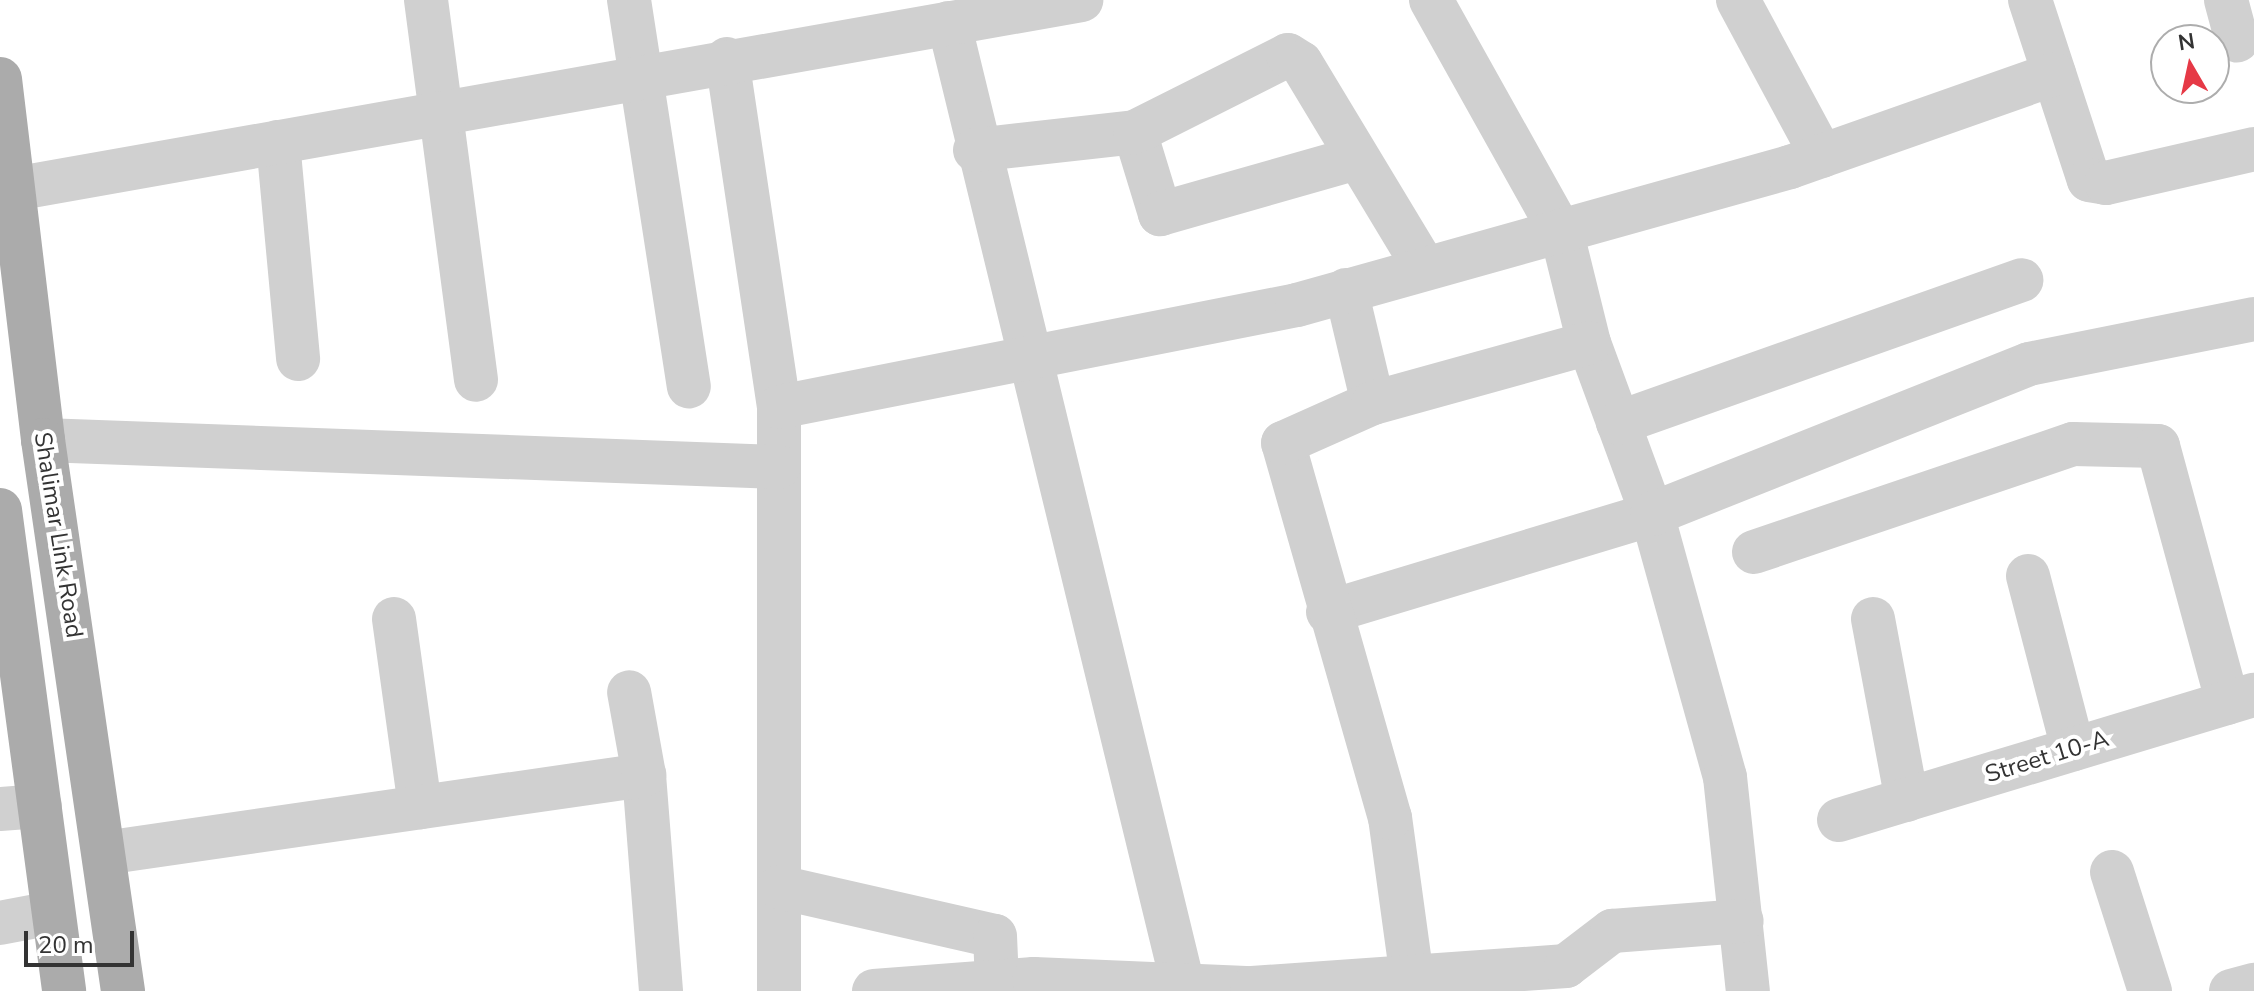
<!DOCTYPE html>
<style>
body{margin:0}
#map{position:relative;width:2254px;height:991px;overflow:hidden;background:#fff;font-family:"Nunito Sans",sans-serif}
div>[style]{position:absolute}
[style*='--x']{left:calc(var(--x)*1px);top:calc(var(--y)*1px);width:calc(var(--w)*1px);rotate:calc(var(--a)*1deg)}
.minor>*{height:44px;margin:-22px;padding:0 22px;transform-origin:22px;border-radius:22px;background:#d0d0d0}
.major>*{height:44px;margin:-22px;padding:0 22px;transform-origin:22px;border-radius:22px;background:#ababab}
span{translate:-50% -50%;white-space:nowrap;text-align:center;line-height:1.15;-webkit-text-stroke:8px #fff;paint-order:stroke}
.street-label{font-size:24px;color:#333}
.north{position:absolute;left:2150px;top:24px;width:80px;height:80px;box-sizing:border-box;background:#fff;border:2px solid #adadad;border-radius:50%;rotate:351deg;font-size:22px;font-weight:700;line-height:32px;text-align:center;color:#333}
.north::after{content:'';display:block;margin:auto;width:28px;height:36px;background:#e63946;clip-path:polygon(50% 0,100% 100%,50% 72%,0 100%)}
.scale{position:absolute;left:24px;top:931px;width:110px;height:36px;box-sizing:border-box;border:4px solid #333;border-top:0;padding-left:10px;font-size:24px;line-height:28px;white-space:nowrap;color:#333;-webkit-text-stroke:6px #fff;paint-order:stroke}
</style>
<div id="map">
<div class="minor">
<i style="--x:426;--y:0;--w:383;--a:82.5"></i>
<i style="--x:629;--y:0;--w:391;--a:81.2"></i>
<i style="--x:1431;--y:0;--w:268;--a:60.8"></i>
<i style="--x:1562;--y:234;--w:112;--a:76.1"></i>
<i style="--x:1589;--y:343;--w:182;--a:69.8"></i>
<i style="--x:1652;--y:514;--w:273;--a:74.5"></i>
<i style="--x:1725;--y:777;--w:215;--a:83.9"></i>
<i style="--x:1738;--y:0;--w:177;--a:61.7"></i>
<i style="--x:2030;--y:0;--w:189;--a:71.9"></i>
<i style="--x:2089;--y:180;--w:17;--a:10"></i>
<i style="--x:2106;--y:183;--w:152;--a:-12.9"></i>
<i style="--x:2226;--y:0;--w:42;--a:75"></i>
<i style="--x:949;--y:23;--w:990;--a:76.33"></i>
<i style="--x:727;--y:59;--w:352;--a:81.5"></i>
<i style="--x:779;--y:407;--w:584;--a:90"></i>
<i style="--x:1135;--y:132;--w:86;--a:73"></i>
<i style="--x:1160;--y:214;--w:204;--a:-15.9"></i>
<i style="--x:278;--y:142;--w:218;--a:84.7"></i>
<i style="--x:975;--y:150;--w:161;--a:-6.4"></i>
<i style="--x:1135;--y:132;--w:171;--a:-26.7"></i>
<i style="--x:1288;--y:55;--w:15;--a:32"></i>
<i style="--x:1301;--y:63;--w:238;--a:58.9"></i>
<i style="--x:14;--y:189;--w:1084;--a:-10.04"></i>
<i style="--x:1346;--y:290;--w:116;--a:76.6"></i>
<i style="--x:779;--y:407;--w:528;--a:-11.14"></i>
<i style="--x:1297;--y:305;--w:512;--a:-15.64"></i>
<i style="--x:1790;--y:167;--w:280;--a:-19.4"></i>
<i style="--x:1618;--y:423;--w:428;--a:-19.5"></i>
<i style="--x:43;--y:440;--w:736;--a:2.1"></i>
<i style="--x:1754;--y:552;--w:337;--a:-18.7"></i>
<i style="--x:2073;--y:444;--w:85;--a:1.3"></i>
<i style="--x:2158;--y:446;--w:266;--a:74.8"></i>
<i style="--x:2028;--y:576;--w:179;--a:75.4"></i>
<i style="--x:1328;--y:612;--w:338;--a:-16.8"></i>
<i style="--x:1652;--y:514;--w:406;--a:-21.7"></i>
<i style="--x:2029;--y:364;--w:229;--a:-11.3"></i>
<i style="--x:394;--y:619;--w:190;--a:82.1"></i>
<i style="--x:1873;--y:619;--w:184;--a:79.4"></i>
<i style="--x:644;--y:775;--w:217;--a:85.5"></i>
<i style="--x:0;--y:809;--w:40;--a:-4.3"></i>
<i style="--x:1839;--y:820;--w:433;--a:-16.8"></i>
<i style="--x:104;--y:853;--w:546;--a:-8.22"></i>
<i style="--x:644;--y:775;--w:84;--a:-100.2"></i>
<i style="--x:2112;--y:872;--w:125;--a:72.3"></i>
<i style="--x:779;--y:887;--w:221;--a:12.8"></i>
<i style="--x:995;--y:936;--w:46;--a:87.5"></i>
<i style="--x:0;--y:923;--w:54;--a:-10.7"></i>
<i style="--x:1412;--y:978;--w:162;--a:-97.8"></i>
<i style="--x:1390;--y:818;--w:390;--a:-105.9"></i>
<i style="--x:1283;--y:443;--w:98;--a:-24"></i>
<i style="--x:1373;--y:403;--w:224;--a:-15.5"></i>
<i style="--x:874;--y:991;--w:160;--a:-4.3"></i>
<i style="--x:1034;--y:979;--w:218;--a:2.4"></i>
<i style="--x:1252;--y:988;--w:315;--a:-4"></i>
<i style="--x:1566;--y:966;--w:58;--a:-37.3"></i>
<i style="--x:1612;--y:931;--w:130;--a:-4.4"></i>
<i style="--x:2231;--y:991;--w:24;--a:-15"></i>
</div>
<div class="major">
<i style="--x:0;--y:79;--w:364;--a:83.2"></i>
<i style="--x:43;--y:440;--w:557;--a:81.74"></i>
<i style="--x:0;--y:510;--w:485;--a:82.4"></i>
</div>
<div class="street-label">
<span style="left:58px;top:535px;rotate:81deg">Shalimar Link Road</span>
<span style="left:2047px;top:757px;rotate:-17deg">Street 10-A</span>
</div>
<div class="north">N</div>
<div class="scale">20 m</div>
</div>
